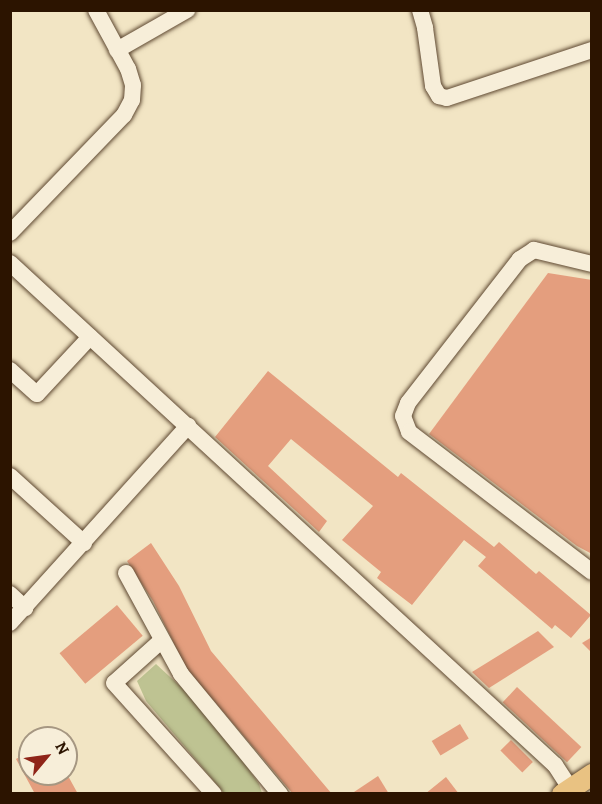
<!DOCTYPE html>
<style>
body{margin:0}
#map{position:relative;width:602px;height:804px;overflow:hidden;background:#f2e5c4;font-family:Alegreya,serif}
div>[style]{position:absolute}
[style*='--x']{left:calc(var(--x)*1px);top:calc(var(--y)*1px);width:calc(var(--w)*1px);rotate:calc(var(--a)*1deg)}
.green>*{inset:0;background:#bec392}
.building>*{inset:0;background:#e49e7e;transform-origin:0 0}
.roads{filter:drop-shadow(0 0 2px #5e4831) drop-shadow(0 0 2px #5e4831)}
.minor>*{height:16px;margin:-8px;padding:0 8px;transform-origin:8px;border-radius:8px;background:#f7eed9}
.major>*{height:21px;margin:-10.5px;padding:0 10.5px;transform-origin:10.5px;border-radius:10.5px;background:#e9c282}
span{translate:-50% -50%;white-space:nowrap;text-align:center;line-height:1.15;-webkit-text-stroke:5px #f7eed9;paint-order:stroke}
.frame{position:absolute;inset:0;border:12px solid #2c1400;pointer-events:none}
.north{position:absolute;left:18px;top:726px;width:60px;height:60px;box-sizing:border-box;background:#f7eed9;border:2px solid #a69782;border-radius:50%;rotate:61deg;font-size:16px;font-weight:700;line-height:24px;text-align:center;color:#2c1400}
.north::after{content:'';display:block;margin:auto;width:21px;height:27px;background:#8f2418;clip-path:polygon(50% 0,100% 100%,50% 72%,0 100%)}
</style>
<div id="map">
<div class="green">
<i style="clip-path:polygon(156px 664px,195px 700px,236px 751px,259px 784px,262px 793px,224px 793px,146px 701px,137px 681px)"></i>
</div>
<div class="building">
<i style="clip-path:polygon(548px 273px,592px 280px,592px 554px,577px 546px,429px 434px)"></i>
<i style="clip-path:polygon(268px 371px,398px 477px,401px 473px,494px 547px,499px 542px,536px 574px,539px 571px,591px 615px,571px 638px,555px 625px,552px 629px,478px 566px,486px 557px,464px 540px,412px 605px,377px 578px,381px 572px,342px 540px,373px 506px,291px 439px,268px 466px,327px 521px,319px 532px,215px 437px)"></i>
<i style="clip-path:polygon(151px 543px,179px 586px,211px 651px,332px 794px,293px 794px,186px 668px,153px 601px,127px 561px)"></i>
<i style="left:117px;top:605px;width:40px;height:75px;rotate:50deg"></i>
<i style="clip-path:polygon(538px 631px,554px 647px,489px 688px,472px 672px)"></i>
<i style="clip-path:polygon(592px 637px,592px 653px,582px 643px)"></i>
<i style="left:517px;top:687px;width:88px;height:21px;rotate:43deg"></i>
<i style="left:460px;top:724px;width:17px;height:33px;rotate:59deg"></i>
<i style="left:511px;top:740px;width:31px;height:15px;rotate:45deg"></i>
<i style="clip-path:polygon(30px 751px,30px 774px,67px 774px,78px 794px,35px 794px,16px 759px)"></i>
<i style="clip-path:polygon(378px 776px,389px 794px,351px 794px)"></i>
<i style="clip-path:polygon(446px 777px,459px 794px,425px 794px)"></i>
</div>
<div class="roads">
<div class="minor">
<i style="--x:420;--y:10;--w:19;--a:74"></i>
<i style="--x:425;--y:28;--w:59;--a:82.1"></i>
<i style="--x:433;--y:86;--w:12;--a:59"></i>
<i style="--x:439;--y:96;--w:8;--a:14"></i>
<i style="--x:447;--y:98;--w:153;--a:-18.3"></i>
<i style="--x:117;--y:50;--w:81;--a:-29.7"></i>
<i style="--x:10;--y:233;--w:164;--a:-46"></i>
<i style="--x:124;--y:115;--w:17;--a:-62"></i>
<i style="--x:132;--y:100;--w:15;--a:-86"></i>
<i style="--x:133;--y:85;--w:17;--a:-107"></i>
<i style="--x:128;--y:69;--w:67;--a:-118.5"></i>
<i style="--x:10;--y:263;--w:741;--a:42.65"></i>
<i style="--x:555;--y:765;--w:27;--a:57"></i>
<i style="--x:592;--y:264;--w:60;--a:-166.4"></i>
<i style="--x:534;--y:250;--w:17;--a:147"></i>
<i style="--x:520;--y:259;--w:182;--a:127.9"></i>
<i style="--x:408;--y:403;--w:14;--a:111"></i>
<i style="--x:403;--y:416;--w:17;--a:69"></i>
<i style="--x:409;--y:432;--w:230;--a:37.4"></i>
<i style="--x:10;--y:370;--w:36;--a:42"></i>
<i style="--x:37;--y:394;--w:78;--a:-47.1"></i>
<i style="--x:10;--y:476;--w:100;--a:42.2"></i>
<i style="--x:126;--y:573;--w:115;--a:61.4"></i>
<i style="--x:181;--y:674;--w:156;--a:50.5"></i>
<i style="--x:10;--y:594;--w:21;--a:43"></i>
<i style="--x:10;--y:623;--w:266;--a:-47.9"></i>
<i style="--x:162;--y:640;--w:64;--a:138.1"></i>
<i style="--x:114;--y:683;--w:149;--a:48"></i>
</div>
<div class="major">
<i style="--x:562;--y:794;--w:36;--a:-34"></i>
</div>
</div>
<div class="frame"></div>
<div class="north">N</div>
</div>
